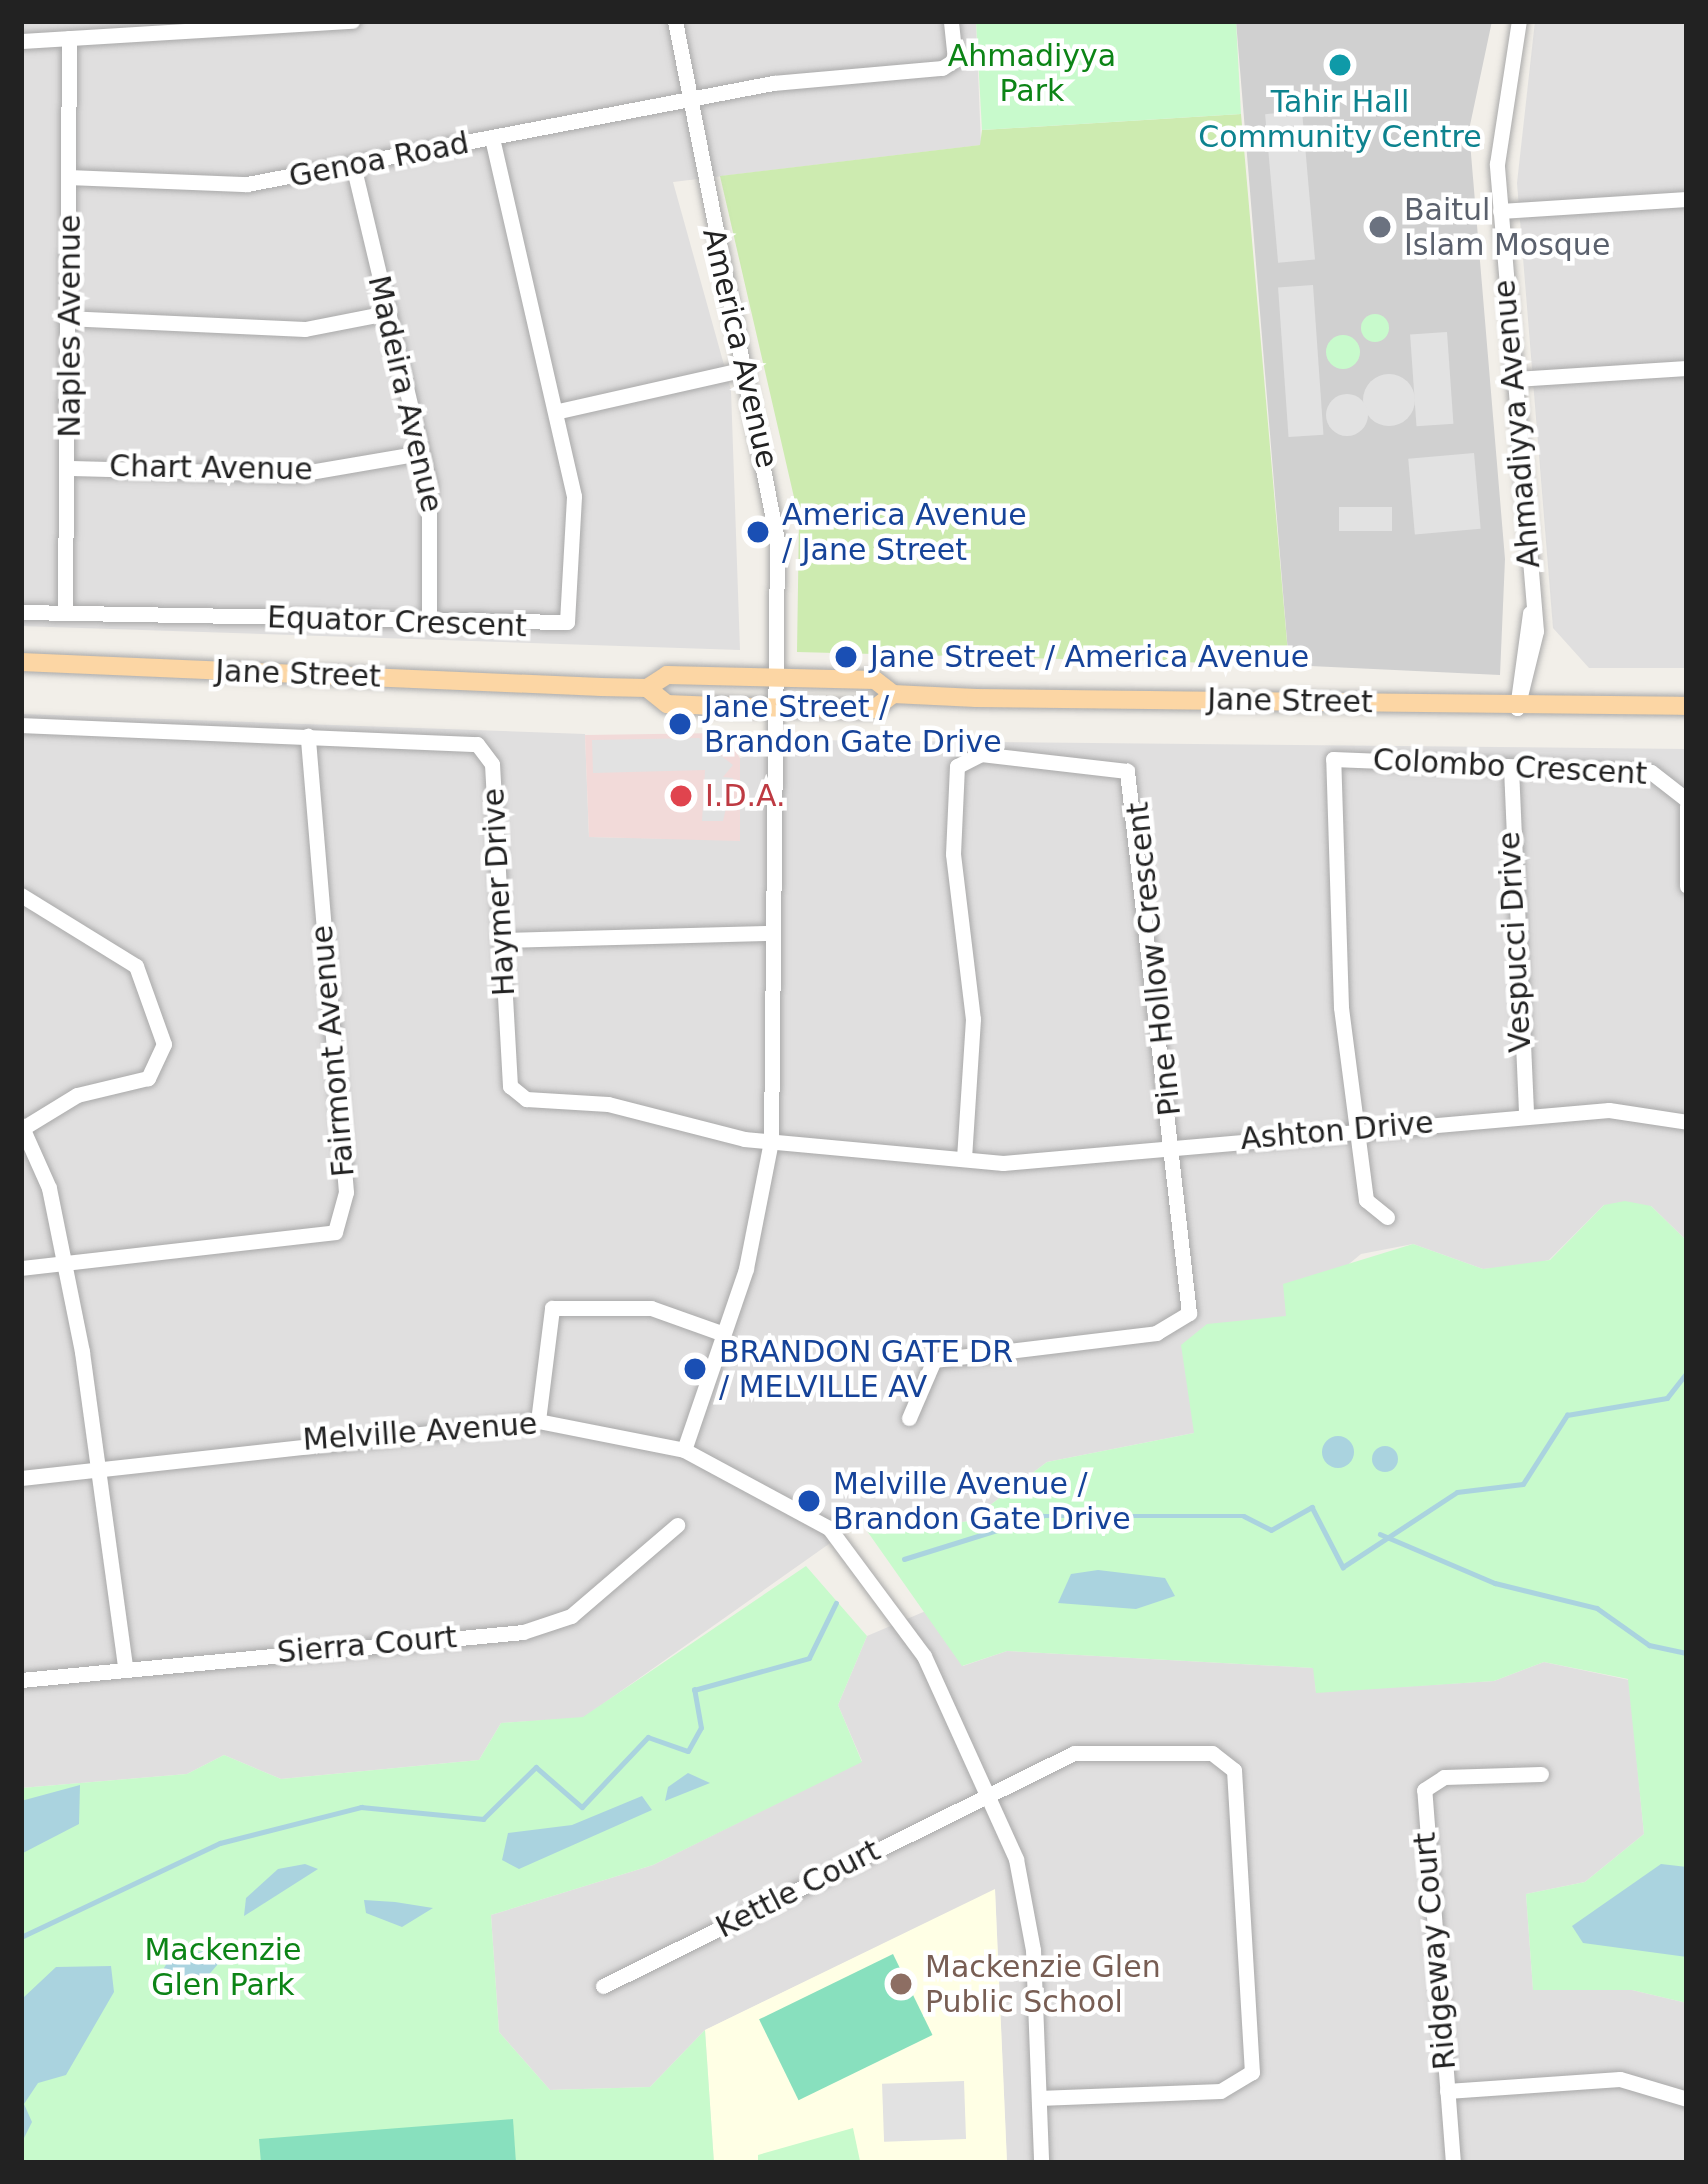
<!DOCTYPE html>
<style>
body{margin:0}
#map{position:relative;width:1708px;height:2184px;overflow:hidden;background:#f2efe9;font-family:"DejaVu Sans",sans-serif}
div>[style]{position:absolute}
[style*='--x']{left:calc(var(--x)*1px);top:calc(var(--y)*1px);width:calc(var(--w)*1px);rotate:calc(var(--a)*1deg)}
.residential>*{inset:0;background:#e0dfdf}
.commercial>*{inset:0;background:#f2dad9}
.education>*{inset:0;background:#ffffe5}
.religious>*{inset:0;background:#d0d0d0}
.grass>*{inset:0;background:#cdebb0}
.park>*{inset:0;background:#c8facc}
.round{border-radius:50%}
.pitch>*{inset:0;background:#88e0be;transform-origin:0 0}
.parking>*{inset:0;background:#e2e2e2;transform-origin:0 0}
.water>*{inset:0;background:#aad3df}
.stream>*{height:4.5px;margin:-2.25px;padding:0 2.25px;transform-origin:2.25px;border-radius:2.25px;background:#aad3df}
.roads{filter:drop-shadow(0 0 3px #a9a9a9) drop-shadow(0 0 3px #a9a9a9)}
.minor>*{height:15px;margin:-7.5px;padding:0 7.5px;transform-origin:7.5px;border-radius:7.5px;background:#fff}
.major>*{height:18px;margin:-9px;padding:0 9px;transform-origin:9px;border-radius:9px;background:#fcd6a4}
.dots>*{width:33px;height:33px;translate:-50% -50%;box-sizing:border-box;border:6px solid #fff;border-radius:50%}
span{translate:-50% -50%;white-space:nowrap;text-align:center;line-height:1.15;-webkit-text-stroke:9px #fff;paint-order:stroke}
.park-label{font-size:30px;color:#0c8416}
.culture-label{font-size:30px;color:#0d838f}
.street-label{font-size:30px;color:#222}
.worship-label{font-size:30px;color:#5b616d}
.left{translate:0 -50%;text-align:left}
.transit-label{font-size:30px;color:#164399}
.health-label{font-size:30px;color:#be3a42}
.education-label{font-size:30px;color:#785e54}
.frame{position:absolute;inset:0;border:24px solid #222;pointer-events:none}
</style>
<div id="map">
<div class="residential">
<i style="clip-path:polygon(21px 21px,976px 21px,981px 145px,673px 182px,731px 390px,740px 650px,21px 626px)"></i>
<i style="clip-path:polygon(1535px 21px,1687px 21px,1687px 668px,1589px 668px,1553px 628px,1517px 183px)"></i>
<i style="clip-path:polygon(21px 714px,585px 734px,589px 837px,740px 840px,740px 758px,805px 740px,1687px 749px,1687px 1241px,1651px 1206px,1604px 1205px,1549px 1260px,1528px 1265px,1483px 1269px,1413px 1244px,1361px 1254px,1286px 1316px,1194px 1433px,1047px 1462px,969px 1521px,891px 1532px,860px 1522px,583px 1718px,501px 1723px,479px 1760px,281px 1779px,224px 1755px,187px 1774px,21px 1788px)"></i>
<i style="clip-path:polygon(928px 1610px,963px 1666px,1007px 1651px,1314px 1668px,1316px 1692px,1494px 1681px,1544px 1662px,1629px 1680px,1644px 1834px,1585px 1882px,1526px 1894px,1533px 1989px,1632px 1990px,1687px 2003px,1687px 2163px,1007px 2163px,995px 1890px,705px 2030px,650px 2087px,550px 2090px,499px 2032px,491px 1915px,653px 1865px,862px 1761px,838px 1705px,867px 1636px)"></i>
</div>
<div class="commercial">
<i style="clip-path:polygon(722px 733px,740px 758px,740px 841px,589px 837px,585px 735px)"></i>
</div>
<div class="education">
<i style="clip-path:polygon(995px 1889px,1007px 2163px,714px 2163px,705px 2030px)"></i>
</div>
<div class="religious">
<i style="clip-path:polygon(1236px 21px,1492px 21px,1469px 130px,1505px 559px,1500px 675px,1289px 665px)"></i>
</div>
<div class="grass">
<i style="clip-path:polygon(1241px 114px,1289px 665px,797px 652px,799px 519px,720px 176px,980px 145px,982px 130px)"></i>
</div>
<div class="park">
<i style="clip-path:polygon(976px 21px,1236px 21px,1241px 114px,982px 130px)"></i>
<i class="round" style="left:1361px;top:314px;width:28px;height:28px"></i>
<i class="round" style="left:1326px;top:335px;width:34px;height:34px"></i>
<i style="clip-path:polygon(1625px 1201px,1651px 1206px,1687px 1241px,1687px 2003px,1632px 1990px,1533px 1990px,1526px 1894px,1585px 1882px,1644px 1834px,1628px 1679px,1544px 1662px,1494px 1681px,1316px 1693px,1313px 1668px,1007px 1651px,962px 1666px,860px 1521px,891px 1532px,969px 1521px,1047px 1462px,1194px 1433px,1181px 1345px,1207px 1324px,1286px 1316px,1283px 1284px,1413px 1244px,1483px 1269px,1550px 1260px,1604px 1205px)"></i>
<i style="clip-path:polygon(806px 1566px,867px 1636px,838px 1705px,862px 1762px,653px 1865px,491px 1915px,499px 2032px,550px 2090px,650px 2087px,705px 2030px,714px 2163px,21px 2163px,21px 1788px,187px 1774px,224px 1755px,281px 1779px,479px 1760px,501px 1723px,583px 1717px)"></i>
<i style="clip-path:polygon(853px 2128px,860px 2161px,758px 2163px,758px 2155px)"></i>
</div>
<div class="pitch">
<i style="left:893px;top:1954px;width:90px;height:149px;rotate:64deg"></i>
<i style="clip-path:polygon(513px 2119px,516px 2163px,261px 2163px,259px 2139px)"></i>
</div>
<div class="parking">
<i style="left:1302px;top:111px;width:149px;height:37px;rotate:85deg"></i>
<i style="left:1313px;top:285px;width:150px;height:35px;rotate:86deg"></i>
<i style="left:1447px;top:332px;width:92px;height:37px;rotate:86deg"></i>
<i class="round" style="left:1363px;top:374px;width:52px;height:52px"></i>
<i class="round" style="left:1326px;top:394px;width:42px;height:42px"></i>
<i style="left:1474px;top:453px;width:76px;height:66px;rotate:85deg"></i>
<i style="left:1392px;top:507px;width:24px;height:53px;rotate:90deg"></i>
<i style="clip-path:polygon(699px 738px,733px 765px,723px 777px,733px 778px,723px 821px,702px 821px,705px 770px,593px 773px,592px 740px)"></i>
<i style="left:964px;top:2081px;width:58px;height:82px;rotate:88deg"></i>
</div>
<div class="water">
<i class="round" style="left:1322px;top:1436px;width:32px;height:32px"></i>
<i class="round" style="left:1372px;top:1446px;width:26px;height:26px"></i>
<i style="clip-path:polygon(1098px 1570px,1165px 1578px,1175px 1596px,1136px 1609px,1058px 1603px,1071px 1574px)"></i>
<i style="clip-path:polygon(688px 1773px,710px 1783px,665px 1801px,668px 1787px)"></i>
<i style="clip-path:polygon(80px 1785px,79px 1824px,21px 1854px,21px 1801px)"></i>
<i style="clip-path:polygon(642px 1796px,652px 1810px,519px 1869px,502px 1860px,508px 1833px,572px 1825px)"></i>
<i style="clip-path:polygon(305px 1864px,318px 1869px,244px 1916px,246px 1898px,278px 1869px)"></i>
<i style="clip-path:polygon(1661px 1864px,1687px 1867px,1687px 1957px,1583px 1943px,1572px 1926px)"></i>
<i style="clip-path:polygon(364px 1900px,395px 1902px,433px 1908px,402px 1927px,366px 1913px)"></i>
<i style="clip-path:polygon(217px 1949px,225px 1956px,192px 1994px,160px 1975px,171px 1956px)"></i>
<i style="clip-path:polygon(111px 1966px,114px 1992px,66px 2075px,38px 2083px,24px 2104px,32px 2122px,21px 2144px,23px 1998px,56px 1967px)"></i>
</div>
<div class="stream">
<i style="--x:1380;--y:1534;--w:125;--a:23.1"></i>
<i style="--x:1495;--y:1583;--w:105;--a:13.8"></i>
<i style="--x:1597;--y:1608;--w:64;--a:35.4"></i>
<i style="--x:1649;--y:1645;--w:39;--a:12"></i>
<i style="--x:904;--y:1559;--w:145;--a:-17.3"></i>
<i style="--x:1042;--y:1516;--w:202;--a:0"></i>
<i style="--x:1244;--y:1516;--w:30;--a:27"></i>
<i style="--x:1271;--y:1530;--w:47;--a:-29.3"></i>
<i style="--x:1312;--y:1507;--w:68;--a:62.7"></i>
<i style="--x:1343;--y:1567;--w:136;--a:-33.3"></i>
<i style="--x:1457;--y:1492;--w:66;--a:-6.9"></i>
<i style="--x:1523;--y:1484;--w:82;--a:-57.5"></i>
<i style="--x:1567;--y:1415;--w:101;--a:-9.6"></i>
<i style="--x:1667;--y:1398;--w:33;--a:-52"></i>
<i style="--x:21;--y:1937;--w:220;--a:-25.3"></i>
<i style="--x:220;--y:1843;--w:146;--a:-14.3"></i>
<i style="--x:361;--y:1807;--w:123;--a:5.6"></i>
<i style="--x:483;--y:1819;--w:74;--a:-44.5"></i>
<i style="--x:536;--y:1767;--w:61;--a:41"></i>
<i style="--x:582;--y:1807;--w:96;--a:-46.7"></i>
<i style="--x:648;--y:1737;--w:42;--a:19.3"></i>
<i style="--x:688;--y:1751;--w:26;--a:-61"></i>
<i style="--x:701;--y:1728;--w:39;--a:-100"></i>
<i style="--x:694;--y:1690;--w:119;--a:-15.5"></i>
<i style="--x:809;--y:1658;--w:61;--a:-63.9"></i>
</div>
<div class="roads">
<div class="minor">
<i style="--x:675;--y:21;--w:529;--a:78.88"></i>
<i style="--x:777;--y:540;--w:601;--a:90.57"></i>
<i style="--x:771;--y:1141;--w:130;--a:101.1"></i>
<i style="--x:746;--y:1269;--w:191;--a:108.9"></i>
<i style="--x:21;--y:41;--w:332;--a:-3.5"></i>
<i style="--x:354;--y:169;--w:323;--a:76.6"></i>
<i style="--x:429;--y:483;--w:139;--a:90"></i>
<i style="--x:69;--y:177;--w:178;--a:2.3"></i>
<i style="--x:247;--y:184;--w:536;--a:-10.87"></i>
<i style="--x:773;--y:83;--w:170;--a:-5.1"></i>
<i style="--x:942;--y:68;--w:15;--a:-32"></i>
<i style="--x:955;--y:60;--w:39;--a:-96"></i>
<i style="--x:1500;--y:211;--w:187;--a:-3.7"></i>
<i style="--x:65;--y:318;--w:240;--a:2.6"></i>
<i style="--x:305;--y:329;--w:84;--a:-11"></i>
<i style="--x:1515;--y:379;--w:172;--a:-3.7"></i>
<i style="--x:559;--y:411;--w:192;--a:-12.7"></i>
<i style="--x:71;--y:468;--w:227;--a:1.5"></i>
<i style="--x:298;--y:474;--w:125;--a:-9.7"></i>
<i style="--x:21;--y:612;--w:546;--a:1.05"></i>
<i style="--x:567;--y:622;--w:126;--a:-86.8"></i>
<i style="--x:574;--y:496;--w:366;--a:-102.9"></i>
<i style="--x:65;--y:612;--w:574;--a:-89.6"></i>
<i style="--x:1517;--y:708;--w:79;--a:-76.1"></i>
<i style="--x:1536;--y:631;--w:469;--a:-94.8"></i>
<i style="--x:1497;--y:164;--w:145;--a:-81.3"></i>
<i style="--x:1517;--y:708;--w:96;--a:-82.2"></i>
<i style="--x:21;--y:725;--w:456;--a:2.4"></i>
<i style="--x:477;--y:744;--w:25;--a:53"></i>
<i style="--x:492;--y:764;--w:323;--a:86.8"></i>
<i style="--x:510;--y:1086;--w:21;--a:39"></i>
<i style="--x:526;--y:1099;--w:82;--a:3.5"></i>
<i style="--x:608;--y:1104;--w:140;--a:14.4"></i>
<i style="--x:744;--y:1139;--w:260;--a:5.3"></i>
<i style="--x:1003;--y:1163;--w:608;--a:-5"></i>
<i style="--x:1609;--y:1110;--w:79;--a:8.7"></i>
<i style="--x:1511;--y:768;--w:347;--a:87.5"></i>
<i style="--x:1687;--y:806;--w:80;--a:90"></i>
<i style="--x:21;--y:895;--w:135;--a:31.7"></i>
<i style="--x:136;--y:966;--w:83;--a:70.3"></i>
<i style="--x:164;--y:1044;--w:38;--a:115"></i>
<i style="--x:148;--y:1078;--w:73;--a:166.5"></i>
<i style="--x:77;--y:1095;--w:63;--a:148.6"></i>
<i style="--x:501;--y:940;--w:266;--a:-1.5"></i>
<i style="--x:21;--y:1125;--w:69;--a:66"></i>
<i style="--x:49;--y:1188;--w:167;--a:78.6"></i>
<i style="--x:82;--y:1352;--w:316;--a:82.2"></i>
<i style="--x:1387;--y:1217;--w:27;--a:-141"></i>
<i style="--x:1366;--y:1200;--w:195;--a:-97.4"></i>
<i style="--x:1341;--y:1007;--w:248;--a:-91.8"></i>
<i style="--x:1333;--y:759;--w:318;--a:2.3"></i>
<i style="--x:1651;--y:772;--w:46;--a:37.9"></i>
<i style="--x:21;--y:1268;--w:316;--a:-6.5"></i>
<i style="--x:335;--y:1232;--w:41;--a:-74.6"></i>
<i style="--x:346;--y:1192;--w:458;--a:-94.8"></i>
<i style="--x:909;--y:1418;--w:63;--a:-66.7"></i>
<i style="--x:934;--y:1360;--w:224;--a:-6.9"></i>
<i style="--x:1156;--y:1333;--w:39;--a:-31"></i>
<i style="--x:1189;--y:1313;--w:546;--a:-96.53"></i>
<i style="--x:1127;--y:771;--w:147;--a:-173.4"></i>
<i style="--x:981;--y:754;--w:27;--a:153"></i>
<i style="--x:957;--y:766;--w:88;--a:92.6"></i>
<i style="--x:953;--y:854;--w:166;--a:83.1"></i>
<i style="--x:973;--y:1019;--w:140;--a:93.7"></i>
<i style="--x:538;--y:1421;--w:114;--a:-82.9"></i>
<i style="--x:552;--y:1308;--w:99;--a:0"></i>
<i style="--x:651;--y:1308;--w:77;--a:19.6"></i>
<i style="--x:21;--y:1478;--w:520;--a:-6.29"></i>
<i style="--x:538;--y:1421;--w:149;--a:11.2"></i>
<i style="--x:684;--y:1450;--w:165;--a:28.3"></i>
<i style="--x:829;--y:1528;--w:159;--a:53.4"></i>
<i style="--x:924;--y:1656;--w:223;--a:65.6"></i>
<i style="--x:1016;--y:1859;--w:93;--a:79.4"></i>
<i style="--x:1033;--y:1950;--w:213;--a:87.8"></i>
<i style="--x:21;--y:1680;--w:504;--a:-5.46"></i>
<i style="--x:523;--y:1632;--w:51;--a:-18.4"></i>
<i style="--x:571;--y:1616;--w:140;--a:-40.6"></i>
<i style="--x:603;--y:1986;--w:525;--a:-26.32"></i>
<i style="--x:1074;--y:1753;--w:138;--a:0"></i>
<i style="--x:1212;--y:1753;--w:28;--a:38"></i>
<i style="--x:1234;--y:1770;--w:303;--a:86.6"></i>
<i style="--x:1252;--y:2072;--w:37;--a:149"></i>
<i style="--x:1220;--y:2091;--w:181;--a:177.8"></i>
<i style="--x:1447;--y:2091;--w:173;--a:-4"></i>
<i style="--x:1620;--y:2079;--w:70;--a:16.6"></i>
<i style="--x:1453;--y:2163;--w:374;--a:-94.4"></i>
<i style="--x:1424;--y:1790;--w:24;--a:-33"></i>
<i style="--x:1444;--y:1777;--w:97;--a:-1.8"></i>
</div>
<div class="major">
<i style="--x:21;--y:662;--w:581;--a:2.47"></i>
<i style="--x:601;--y:687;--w:46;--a:1.2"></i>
<i style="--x:647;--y:688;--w:24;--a:-33"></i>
<i style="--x:667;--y:675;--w:208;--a:1.4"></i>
<i style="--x:875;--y:680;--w:23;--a:38"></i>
<i style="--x:893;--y:694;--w:83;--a:2.8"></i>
<i style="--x:976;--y:698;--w:711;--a:0.64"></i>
<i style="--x:647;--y:688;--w:26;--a:39"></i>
<i style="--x:667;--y:704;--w:74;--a:2.3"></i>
<i style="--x:741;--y:707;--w:133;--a:0.9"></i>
<i style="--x:874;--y:709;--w:24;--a:-38"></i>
</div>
</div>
<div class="dots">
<i style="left:1340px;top:65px;background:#0f9aa8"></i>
<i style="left:1380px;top:227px;background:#6b7280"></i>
<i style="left:758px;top:532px;background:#1a4fb4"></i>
<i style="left:846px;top:657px;background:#1a4fb4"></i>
<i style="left:680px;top:724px;background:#1a4fb4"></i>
<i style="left:681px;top:796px;background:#e0444e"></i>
<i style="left:695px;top:1369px;background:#1a4fb4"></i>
<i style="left:809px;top:1501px;background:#1a4fb4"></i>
<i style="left:901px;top:1984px;background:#8d6e63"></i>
</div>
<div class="park-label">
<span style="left:1032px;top:73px">Ahmadiyya<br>Park</span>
<span style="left:223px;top:1967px">Mackenzie<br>Glen Park</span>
</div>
<div class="culture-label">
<span style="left:1340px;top:119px">Tahir Hall<br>Community Centre</span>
</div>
<div class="street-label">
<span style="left:379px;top:160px;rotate:-11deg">Genoa Road</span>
<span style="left:70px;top:326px;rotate:-90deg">Naples Avenue</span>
<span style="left:740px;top:348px;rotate:77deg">America Avenue</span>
<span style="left:405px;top:394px;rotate:77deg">Madeira Avenue</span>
<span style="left:1517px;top:424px;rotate:-95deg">Ahmadiyya Avenue</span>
<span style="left:211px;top:468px;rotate:1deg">Chart Avenue</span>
<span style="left:397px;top:622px;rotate:2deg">Equator Crescent</span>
<span style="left:298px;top:674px;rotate:2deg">Jane Street</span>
<span style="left:1290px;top:701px;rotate:1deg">Jane Street</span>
<span style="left:1510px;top:767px;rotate:3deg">Colombo Crescent</span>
<span style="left:499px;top:892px;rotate:-93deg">Haymer Drive</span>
<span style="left:1515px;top:942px;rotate:-93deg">Vespucci Drive</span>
<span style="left:1154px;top:959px;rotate:-96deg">Pine Hollow Crescent</span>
<span style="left:333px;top:1051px;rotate:-95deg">Fairmont Avenue</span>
<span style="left:1337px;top:1131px;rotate:-5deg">Ashton Drive</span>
<span style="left:420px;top:1432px;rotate:-4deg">Melville Avenue</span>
<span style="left:367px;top:1645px;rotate:-5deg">Sierra Court</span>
<span style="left:798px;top:1889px;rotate:-27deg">Kettle Court</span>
<span style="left:1435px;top:1951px;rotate:-95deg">Ridgeway Court</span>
</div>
<div class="worship-label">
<span class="left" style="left:1404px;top:227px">Baitul<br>Islam Mosque</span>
</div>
<div class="transit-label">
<span class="left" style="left:782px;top:532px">America Avenue<br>/ Jane Street</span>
<span class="left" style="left:870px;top:657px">Jane Street / America Avenue</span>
<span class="left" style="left:704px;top:724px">Jane Street /<br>Brandon Gate Drive</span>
<span class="left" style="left:719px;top:1369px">BRANDON GATE DR<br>/ MELVILLE AV</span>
<span class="left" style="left:833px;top:1501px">Melville Avenue /<br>Brandon Gate Drive</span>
</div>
<div class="health-label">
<span class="left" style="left:705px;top:796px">I.D.A.</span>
</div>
<div class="education-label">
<span class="left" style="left:925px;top:1984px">Mackenzie Glen<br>Public School</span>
</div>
<div class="frame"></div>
</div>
